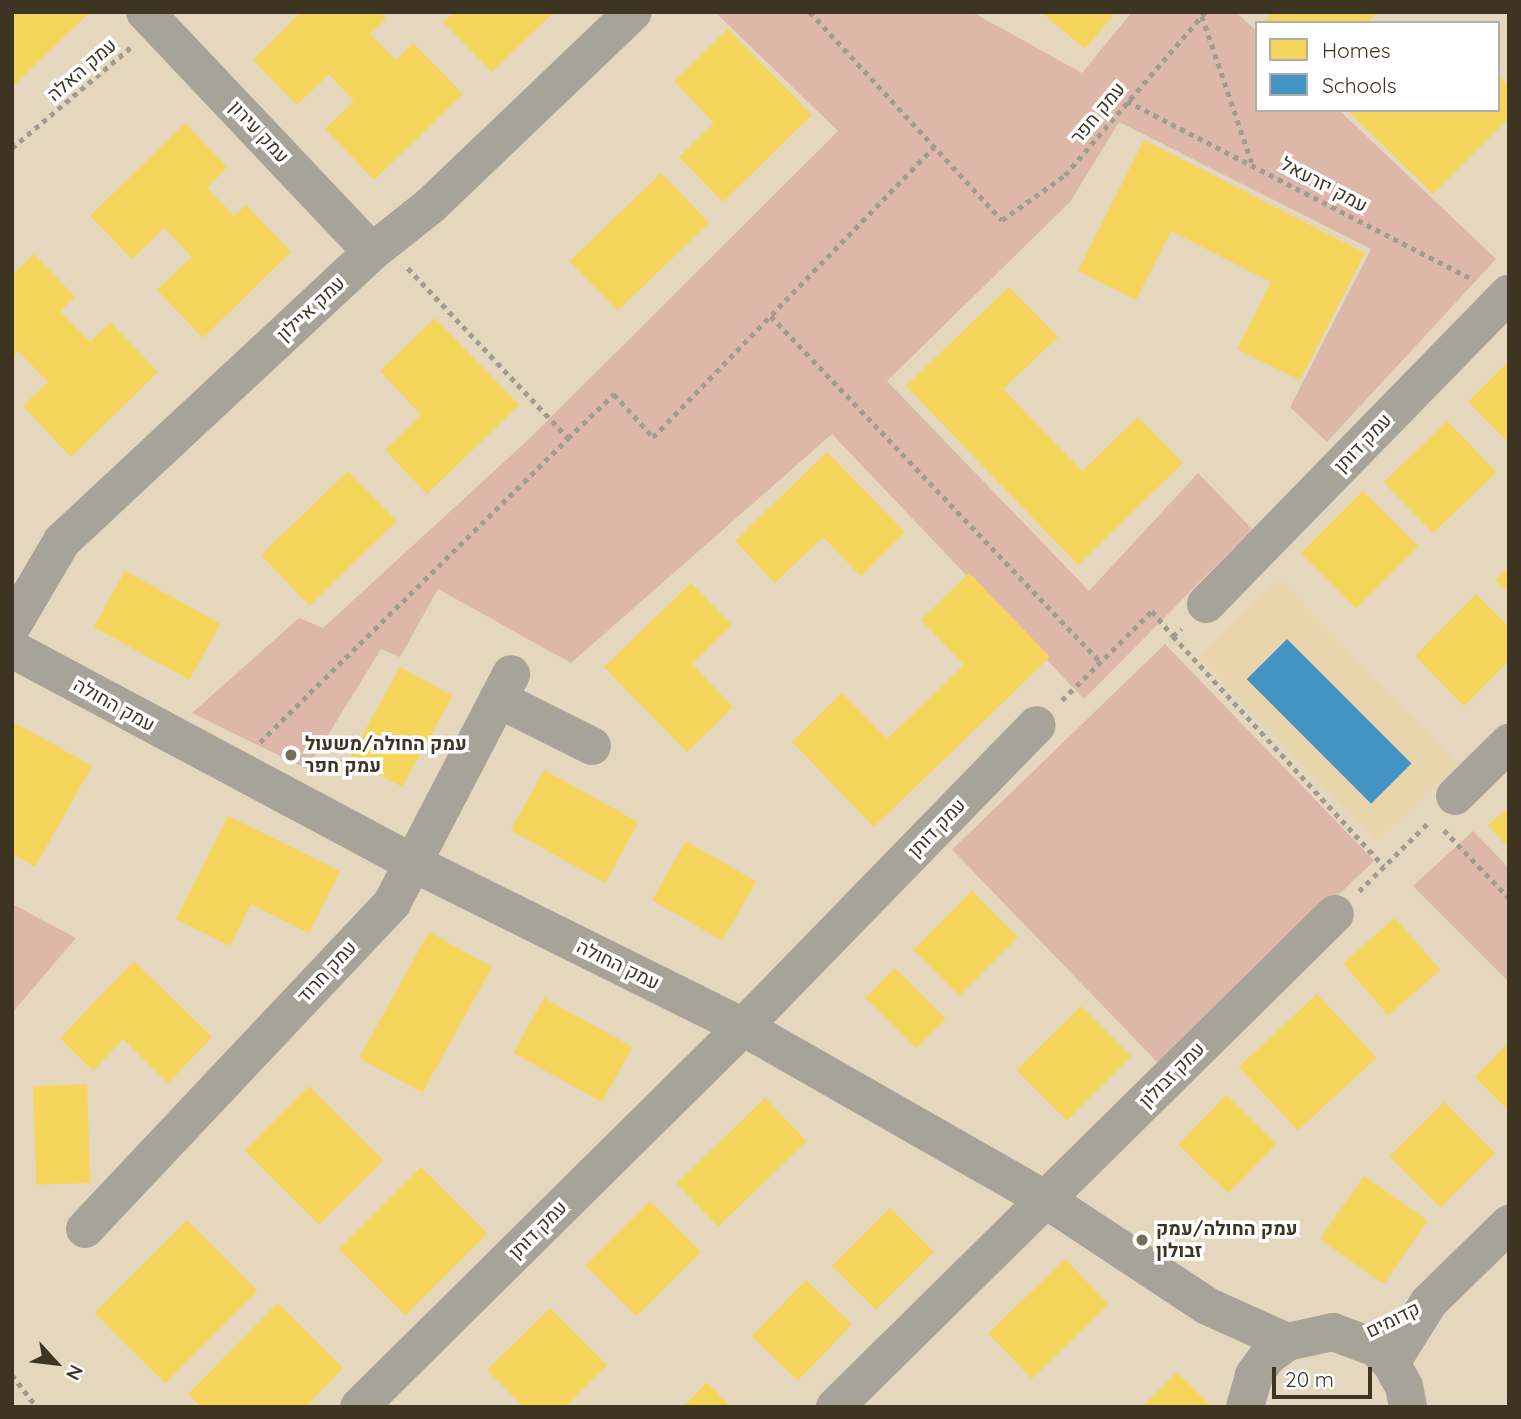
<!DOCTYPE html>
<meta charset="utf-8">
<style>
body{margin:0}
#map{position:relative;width:1521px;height:1419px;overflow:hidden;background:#e4d7bd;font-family:Quicksand,Heebo,sans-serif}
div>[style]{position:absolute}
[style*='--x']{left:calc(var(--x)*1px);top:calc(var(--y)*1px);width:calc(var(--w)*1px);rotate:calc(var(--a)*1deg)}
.built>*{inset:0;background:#e8d5ab;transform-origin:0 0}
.green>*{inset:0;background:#ddb8a9;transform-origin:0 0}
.homes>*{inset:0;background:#f6d55c;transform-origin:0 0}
.schools>*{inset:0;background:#4393c3;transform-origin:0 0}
.path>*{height:4.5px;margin-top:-2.25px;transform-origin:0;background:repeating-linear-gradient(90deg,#a19c91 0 5px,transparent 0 10px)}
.minor>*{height:38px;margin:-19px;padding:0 19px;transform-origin:19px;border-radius:19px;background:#a8a399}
.dots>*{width:19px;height:19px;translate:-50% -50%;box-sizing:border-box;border:4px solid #fff;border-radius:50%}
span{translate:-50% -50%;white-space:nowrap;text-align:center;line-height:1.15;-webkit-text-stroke:7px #fff;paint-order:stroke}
.street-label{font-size:19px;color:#3d3522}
.poi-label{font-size:19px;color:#3d3522;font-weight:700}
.left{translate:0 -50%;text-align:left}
.frame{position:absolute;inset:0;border:14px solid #3d3522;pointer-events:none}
.legend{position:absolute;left:1255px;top:21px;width:245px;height:91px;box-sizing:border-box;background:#fff;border:2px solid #b1aea7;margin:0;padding:9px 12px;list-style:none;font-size:21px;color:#3d3522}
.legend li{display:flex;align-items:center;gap:14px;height:35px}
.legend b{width:35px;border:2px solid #b1aea7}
.north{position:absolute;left:21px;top:1328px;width:70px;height:70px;-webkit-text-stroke:5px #fff;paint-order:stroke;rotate:117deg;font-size:19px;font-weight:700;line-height:28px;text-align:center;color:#3d3522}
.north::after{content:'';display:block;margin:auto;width:24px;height:32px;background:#3d3522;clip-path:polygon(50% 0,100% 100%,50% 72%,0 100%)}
.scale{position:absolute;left:1272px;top:1367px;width:100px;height:32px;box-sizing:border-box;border:4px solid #3d3522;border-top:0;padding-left:9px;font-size:21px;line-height:24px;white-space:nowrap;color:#3d3522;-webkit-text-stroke:5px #fff;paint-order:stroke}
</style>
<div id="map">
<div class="built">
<i style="left:1279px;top:579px;width:257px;height:112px;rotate:46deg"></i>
</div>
<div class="green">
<i style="clip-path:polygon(715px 12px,972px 12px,1082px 73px,1132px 12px,1236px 12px,1257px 32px,1257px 110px,1339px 110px,1496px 259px,1327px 442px,1290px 407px,1371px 249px,1119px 122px,1070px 202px,887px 381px,1089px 591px,1198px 473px,1252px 529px,1084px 699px,832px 434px,571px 663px,438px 589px,400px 657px,381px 649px,307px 769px,192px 713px,299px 618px,323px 628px,529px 439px,838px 131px)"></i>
<i style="left:1165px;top:644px;width:301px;height:296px;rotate:46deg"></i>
<i style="clip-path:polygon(1473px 831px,1509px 868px,1509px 982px,1413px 886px)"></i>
<i style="clip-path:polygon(12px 904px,76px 938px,12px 1013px)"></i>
</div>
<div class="homes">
<i style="clip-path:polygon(12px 12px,90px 12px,12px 87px)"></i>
<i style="clip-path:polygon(301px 12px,380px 12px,386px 19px,370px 34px,396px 60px,413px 43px,463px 94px,374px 180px,325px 129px,354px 101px,329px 74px,297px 105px,253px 60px)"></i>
<i style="clip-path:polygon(454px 12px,554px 12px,492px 72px,443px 22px)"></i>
<i style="clip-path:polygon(1041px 12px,1116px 12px,1085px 49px)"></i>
<i style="clip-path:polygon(1273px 12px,1378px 12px,1367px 23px,1263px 23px)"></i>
<i style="clip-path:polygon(728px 29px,812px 115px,723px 202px,679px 157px,714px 123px,674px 81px)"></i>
<i style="clip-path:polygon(1498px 75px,1509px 85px,1509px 118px,1433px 194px,1347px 110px,1498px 110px)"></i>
<i style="clip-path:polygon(185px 123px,227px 167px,207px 188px,234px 216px,246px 205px,291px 252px,203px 338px,157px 290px,192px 257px,164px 228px,132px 259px,90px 216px)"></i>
<i style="clip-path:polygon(1144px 140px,1365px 253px,1300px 380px,1237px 349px,1271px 282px,1171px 231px,1136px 300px,1078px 271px)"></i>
<i style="left:661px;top:173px;width:69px;height:127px;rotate:46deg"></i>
<i style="clip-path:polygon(34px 254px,75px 297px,60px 311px,90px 342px,110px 322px,158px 372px,71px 457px,23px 406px,48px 382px,18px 351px,12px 357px,12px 275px)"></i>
<i style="clip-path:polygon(1009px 287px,1058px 337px,1003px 389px,1082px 471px,1138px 417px,1183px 463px,1078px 565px,906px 386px)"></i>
<i style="clip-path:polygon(435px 318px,519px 405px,427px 494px,385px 450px,421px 415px,380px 371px)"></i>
<i style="clip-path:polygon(1509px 361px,1509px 443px,1468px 402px)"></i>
<i style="left:1447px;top:421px;width:71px;height:88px;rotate:46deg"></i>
<i style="clip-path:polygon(827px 452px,905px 532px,861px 576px,823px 537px,775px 583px,735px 541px)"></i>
<i style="left:348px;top:471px;width:70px;height:121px;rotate:46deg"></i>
<i style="left:1363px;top:491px;width:78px;height:88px;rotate:45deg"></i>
<i style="clip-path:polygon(1509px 566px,1509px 594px,1495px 580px)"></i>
<i style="left:125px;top:571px;width:109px;height:64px;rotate:29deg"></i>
<i style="clip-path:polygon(969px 573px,1050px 657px,874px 827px,792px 742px,842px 693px,887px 739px,964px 665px,921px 620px)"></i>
<i style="clip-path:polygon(691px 583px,732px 625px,692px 664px,733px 707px,687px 752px,604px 667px)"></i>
<i style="clip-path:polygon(1476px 594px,1509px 627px,1509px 661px,1464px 706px,1415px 656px)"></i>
<i style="left:400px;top:667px;width:60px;height:104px;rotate:29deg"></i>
<i style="clip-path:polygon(12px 721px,92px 766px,35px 867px,12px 854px)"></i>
<i style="left:544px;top:770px;width:108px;height:69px;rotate:29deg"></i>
<i style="clip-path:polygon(1509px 807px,1509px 849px,1488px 825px)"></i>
<i style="clip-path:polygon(228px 816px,340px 871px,309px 933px,251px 904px,230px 946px,176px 919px)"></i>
<i style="left:686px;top:841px;width:81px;height:68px;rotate:30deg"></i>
<i style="left:972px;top:891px;width:65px;height:83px;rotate:45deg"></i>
<i style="left:1395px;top:918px;width:69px;height:69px;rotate:49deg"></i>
<i style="left:429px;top:932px;width:72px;height:144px;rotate:29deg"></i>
<i style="clip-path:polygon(134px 961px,212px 1037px,168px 1083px,123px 1039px,93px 1071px,60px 1038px)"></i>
<i style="left:895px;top:968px;width:72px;height:42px;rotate:45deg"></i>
<i style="left:1317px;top:994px;width:87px;height:107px;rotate:47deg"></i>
<i style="left:544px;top:998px;width:101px;height:63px;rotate:29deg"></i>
<i style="left:1081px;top:1006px;width:71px;height:91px;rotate:45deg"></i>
<i style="clip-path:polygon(1509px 1042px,1509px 1111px,1475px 1077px)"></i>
<i style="left:87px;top:1084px;width:99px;height:54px;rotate:88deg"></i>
<i style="left:309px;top:1086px;width:105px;height:91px;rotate:45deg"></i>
<i style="left:1226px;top:1095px;width:70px;height:69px;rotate:44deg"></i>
<i style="left:765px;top:1098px;width:60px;height:123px;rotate:46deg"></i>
<i style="left:1444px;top:1102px;width:72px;height:77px;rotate:45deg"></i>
<i style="left:421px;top:1167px;width:94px;height:116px;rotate:45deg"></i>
<i style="left:1364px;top:1176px;width:78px;height:77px;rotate:35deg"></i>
<i style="left:650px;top:1201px;width:72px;height:91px;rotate:45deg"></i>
<i style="left:890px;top:1208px;width:62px;height:82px;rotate:45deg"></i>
<i style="left:187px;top:1220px;width:100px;height:131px;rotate:45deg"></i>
<i style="left:1065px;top:1259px;width:63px;height:107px;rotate:46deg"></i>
<i style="left:806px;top:1280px;width:64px;height:78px;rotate:44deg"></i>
<i style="clip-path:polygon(278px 1303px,343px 1368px,305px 1407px,201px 1407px,188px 1394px)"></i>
<i style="clip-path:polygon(550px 1308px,607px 1365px,565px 1407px,524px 1407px,487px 1370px)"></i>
<i style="clip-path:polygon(1177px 1372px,1212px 1407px,1142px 1407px)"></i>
<i style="clip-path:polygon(707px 1382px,731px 1407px,683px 1407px)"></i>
</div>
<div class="schools">
<i style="left:1287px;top:639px;width:176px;height:57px;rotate:45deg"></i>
</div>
<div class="path">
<i style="--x:810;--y:12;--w:283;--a:47.3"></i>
<i style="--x:1002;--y:220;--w:77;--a:-35.5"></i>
<i style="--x:1065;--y:175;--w:215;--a:-49.3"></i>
<i style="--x:1202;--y:16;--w:155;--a:71.2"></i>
<i style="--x:1127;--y:101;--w:390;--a:27.3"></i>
<i style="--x:12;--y:148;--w:155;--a:-40.3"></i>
<i style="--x:408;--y:268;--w:233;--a:46.7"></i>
<i style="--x:568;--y:438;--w:64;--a:-43.7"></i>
<i style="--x:614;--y:394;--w:58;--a:47.8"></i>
<i style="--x:653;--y:437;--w:404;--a:-45.9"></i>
<i style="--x:771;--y:316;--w:477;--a:46.4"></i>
<i style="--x:1173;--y:636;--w:312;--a:47.5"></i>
<i style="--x:1062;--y:700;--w:127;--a:-44.7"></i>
<i style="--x:1152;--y:611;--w:33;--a:50"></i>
<i style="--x:1173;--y:636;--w:11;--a:-41"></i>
<i style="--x:260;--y:742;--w:433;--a:-44.6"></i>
<i style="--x:1444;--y:830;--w:94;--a:46.3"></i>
<i style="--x:1359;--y:891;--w:100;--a:-44.6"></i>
<i style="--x:12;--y:1375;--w:41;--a:52"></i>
</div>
<div class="minor">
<i style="--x:145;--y:12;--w:330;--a:46.6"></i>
<i style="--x:1206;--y:604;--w:434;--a:-45.7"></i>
<i style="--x:12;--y:626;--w:99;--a:-59.5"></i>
<i style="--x:62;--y:541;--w:424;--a:-43"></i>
<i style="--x:372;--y:252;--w:75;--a:-38.5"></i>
<i style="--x:431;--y:205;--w:279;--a:-43.7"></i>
<i style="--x:12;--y:649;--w:455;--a:28.1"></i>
<i style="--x:413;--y:863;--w:369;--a:26.4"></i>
<i style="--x:743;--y:1027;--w:348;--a:29.7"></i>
<i style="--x:1045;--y:1199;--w:194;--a:33.4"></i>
<i style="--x:1207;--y:1306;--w:88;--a:24.2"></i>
<i style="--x:498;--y:699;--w:105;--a:26.6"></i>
<i style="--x:1455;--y:796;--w:76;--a:-44.5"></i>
<i style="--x:85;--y:1229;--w:448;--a:-46.7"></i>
<i style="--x:392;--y:903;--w:258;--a:-62.5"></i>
<i style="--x:1391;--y:1363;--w:72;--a:-58.1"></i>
<i style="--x:1429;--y:1302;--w:112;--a:-44.3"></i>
<i style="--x:359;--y:1407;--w:540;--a:-44.7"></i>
<i style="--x:743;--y:1027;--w:421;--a:-45.8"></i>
<i style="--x:835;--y:1407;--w:702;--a:-44.6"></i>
<i style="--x:1245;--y:1407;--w:33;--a:-74"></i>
<i style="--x:1254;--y:1375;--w:24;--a:-54"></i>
<i style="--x:1268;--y:1356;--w:24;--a:-36"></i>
<i style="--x:1287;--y:1342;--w:47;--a:-12.3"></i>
<i style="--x:1333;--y:1332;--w:46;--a:20.4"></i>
<i style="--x:1376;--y:1348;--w:21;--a:45"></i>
<i style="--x:1391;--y:1363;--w:26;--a:61"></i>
<i style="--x:1404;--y:1386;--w:21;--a:79"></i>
</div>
<div class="dots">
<i style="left:291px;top:755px;background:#776e58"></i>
<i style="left:1142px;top:1240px;background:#776e58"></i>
</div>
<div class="street-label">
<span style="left:82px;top:70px;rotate:-41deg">עמק האלה</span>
<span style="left:1098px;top:113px;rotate:-50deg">עמק חפר</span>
<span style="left:259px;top:132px;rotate:47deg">עמק עירון</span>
<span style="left:1324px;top:185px;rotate:28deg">עמק יזרעאל</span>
<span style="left:311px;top:309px;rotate:-43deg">עמק איילון</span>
<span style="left:1363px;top:443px;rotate:-46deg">עמק דותן</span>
<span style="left:114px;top:705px;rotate:29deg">עמק החולה</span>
<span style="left:937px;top:828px;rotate:-46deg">עמק דותן</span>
<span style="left:618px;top:965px;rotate:26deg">עמק החולה</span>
<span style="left:327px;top:972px;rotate:-47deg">עמק חרוד</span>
<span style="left:1172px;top:1075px;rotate:-45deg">עמק זבולון</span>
<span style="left:538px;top:1230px;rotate:-45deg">עמק דותן</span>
<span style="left:1393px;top:1320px;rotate:-26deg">קדומים</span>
</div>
<div class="poi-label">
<span class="left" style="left:305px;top:755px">עמק החולה/משעול<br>עמק חפר</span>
<span class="left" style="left:1156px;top:1240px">עמק החולה/עמק<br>זבולון</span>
</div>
<div class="frame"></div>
<ul class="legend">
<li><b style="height:19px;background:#f6d55c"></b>Homes</li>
<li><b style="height:19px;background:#4393c3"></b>Schools</li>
</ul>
<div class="north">N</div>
<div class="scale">20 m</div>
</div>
